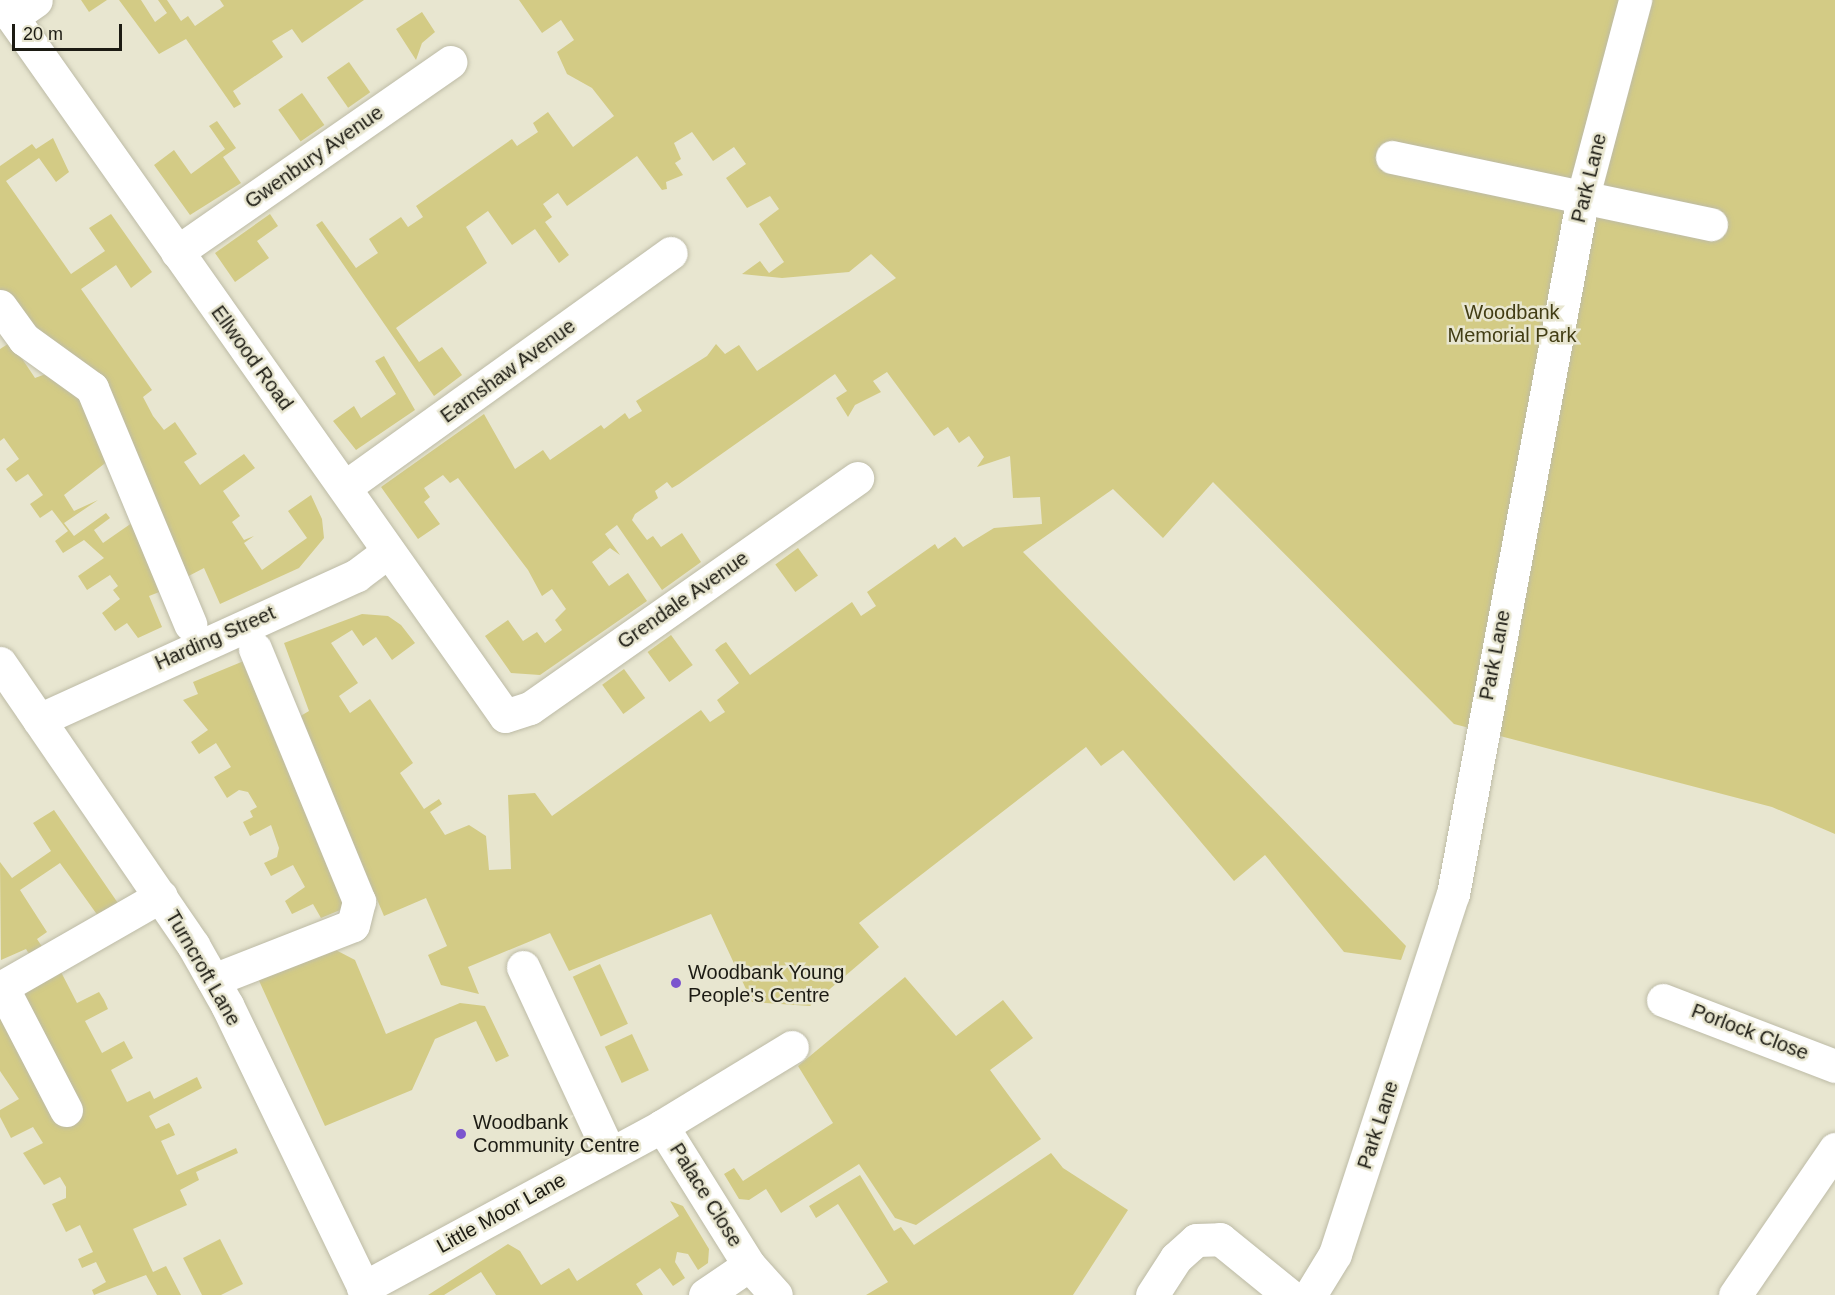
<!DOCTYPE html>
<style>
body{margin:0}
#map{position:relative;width:1835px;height:1295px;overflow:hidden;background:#e8e6d0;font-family:Helvetica,sans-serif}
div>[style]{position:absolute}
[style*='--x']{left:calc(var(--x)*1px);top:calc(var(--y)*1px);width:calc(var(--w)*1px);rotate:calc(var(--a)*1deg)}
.green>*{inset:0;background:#d3cb85;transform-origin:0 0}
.roads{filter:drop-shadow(0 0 2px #bdbba6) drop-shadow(0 0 2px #bdbba6)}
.minor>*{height:33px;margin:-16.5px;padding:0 16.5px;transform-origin:16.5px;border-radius:16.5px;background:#fff}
.dots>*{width:16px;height:16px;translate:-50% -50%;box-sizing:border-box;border:3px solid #e8e6d0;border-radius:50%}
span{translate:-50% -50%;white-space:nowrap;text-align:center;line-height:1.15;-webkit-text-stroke:5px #e8e6d0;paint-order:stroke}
.street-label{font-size:20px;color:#1c1b13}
.park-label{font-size:20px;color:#423d14}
.poi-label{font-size:20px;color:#1c1b13}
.left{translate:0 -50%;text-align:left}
.scale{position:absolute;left:12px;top:24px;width:110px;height:27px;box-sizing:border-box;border:3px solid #1c1b13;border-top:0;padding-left:8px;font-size:18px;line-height:21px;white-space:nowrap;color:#1c1b13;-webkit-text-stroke:4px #e8e6d0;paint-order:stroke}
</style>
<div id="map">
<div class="green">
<i style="clip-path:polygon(81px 0,107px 0,89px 12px)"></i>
<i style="clip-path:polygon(119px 0,141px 0,155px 22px,167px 13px,158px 0,167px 0,181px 21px,188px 16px,195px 26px,224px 6px,220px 0,364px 0,302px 43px,292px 29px,272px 41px,283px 57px,233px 91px,241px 104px,234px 108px,186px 39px,159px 54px)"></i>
<i style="clip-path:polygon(519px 0,1835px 0,1835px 834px,1772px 807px,1454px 724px,1213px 482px,1163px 538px,1113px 489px,1023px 552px,1406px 946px,1401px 960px,1344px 952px,1265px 855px,1234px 881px,1123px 750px,1101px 766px,1086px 747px,859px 923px,879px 947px,810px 1006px,752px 1002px,711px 914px,569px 971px,550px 933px,468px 967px,479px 994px,441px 985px,428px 955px,447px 946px,426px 898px,384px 916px,376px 897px,366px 900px,292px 721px,309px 711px,284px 643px,362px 614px,388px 616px,401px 625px,415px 643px,392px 660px,376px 637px,363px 646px,352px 630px,331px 643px,358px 683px,339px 696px,350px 713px,370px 699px,413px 763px,400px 773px,424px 809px,439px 799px,442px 804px,430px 812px,445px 835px,469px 825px,486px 836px,489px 870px,511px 869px,508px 795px,535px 793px,552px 816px,701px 710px,710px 722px,725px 712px,717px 700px,739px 683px,715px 650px,721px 645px,726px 642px,750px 675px,852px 602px,861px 616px,876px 606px,867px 592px,935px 544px,938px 549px,955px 537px,963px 547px,994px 528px,1042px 524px,1040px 497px,1013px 498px,1010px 456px,977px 467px,984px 457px,969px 436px,959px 443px,948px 427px,934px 436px,887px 372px,873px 381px,881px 392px,855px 405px,848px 417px,836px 398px,847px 391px,835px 374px,679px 484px,672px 488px,667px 482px,655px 491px,658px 498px,635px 514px,632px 520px,647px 540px,653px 536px,661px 547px,682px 533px,701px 562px,662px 590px,617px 525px,605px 534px,620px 555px,610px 548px,592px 562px,609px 586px,628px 573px,647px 601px,540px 675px,511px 673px,485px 636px,508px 620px,523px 641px,537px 632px,545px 643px,562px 630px,555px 620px,566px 609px,552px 589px,542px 596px,528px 570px,458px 478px,450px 483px,443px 475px,424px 488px,430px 497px,424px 502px,440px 524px,418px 539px,381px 487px,484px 414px,515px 469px,543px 450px,550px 460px,601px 425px,604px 429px,625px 413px,629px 419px,642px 411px,636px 401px,707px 356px,716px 344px,725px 354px,739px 345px,757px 371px,896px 278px,871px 254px,849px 272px,782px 278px,742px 274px,760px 261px,769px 273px,784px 262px,759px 224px,779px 209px,770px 196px,747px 208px,726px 178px,746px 164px,734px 147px,713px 161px,692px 132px,674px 143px,681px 159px,675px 163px,683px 175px,666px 182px,667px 189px,662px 190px,637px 156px,567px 206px,558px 193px,543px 204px,552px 217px,545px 222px,569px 255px,559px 263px,535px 229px,512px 245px,488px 211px,466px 227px,487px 263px,396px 328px,419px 362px,442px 347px,462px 375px,434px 396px,316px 225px,322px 221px,356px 268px,378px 253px,369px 239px,401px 217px,408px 227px,423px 217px,416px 206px,512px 139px,517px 146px,538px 132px,533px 123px,548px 112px,573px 147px,614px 116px,592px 88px,567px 74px,557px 52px,574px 40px,561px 20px,542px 33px)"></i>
<i style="clip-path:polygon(422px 12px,435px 32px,422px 43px,416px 60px,396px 29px)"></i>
<i style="left:349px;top:62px;width:37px;height:27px;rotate:55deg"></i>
<i style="left:302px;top:93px;width:39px;height:29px;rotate:55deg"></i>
<i style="clip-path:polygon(217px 121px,236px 148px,223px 157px,241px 183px,190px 215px,154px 165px,174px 150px,191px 174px,225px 149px,209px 126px)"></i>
<i style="clip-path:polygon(53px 138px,69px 172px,56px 182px,39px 158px,6px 181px,71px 274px,105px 251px,89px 228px,111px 214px,152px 272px,131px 288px,116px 265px,81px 289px,152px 390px,143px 397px,153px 416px,164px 430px,175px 422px,197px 454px,184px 462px,200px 485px,244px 454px,255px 468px,223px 491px,240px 516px,232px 522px,244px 540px,254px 536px,244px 543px,262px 570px,307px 538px,288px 511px,311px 495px,322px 519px,324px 538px,299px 568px,220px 604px,204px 568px,181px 580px,49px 344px,0 290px,0 166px,32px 144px,36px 149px)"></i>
<i style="clip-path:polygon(270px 214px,278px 226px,257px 241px,269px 258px,235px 282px,215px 253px)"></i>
<i style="clip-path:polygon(11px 342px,35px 378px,59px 369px,80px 379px,113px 457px,64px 495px,74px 511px,98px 500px,64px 523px,74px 536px,106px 513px,110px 518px,94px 530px,103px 543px,139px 518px,167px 589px,149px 596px,162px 627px,138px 638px,127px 623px,115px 631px,102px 613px,120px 599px,113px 590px,118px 586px,110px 575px,87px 590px,78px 576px,104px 558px,84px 540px,63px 553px,55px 541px,68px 531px,52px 510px,40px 518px,30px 504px,43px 495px,28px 474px,16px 482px,6px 469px,19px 459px,4px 438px,0 441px,0 349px)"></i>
<i style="clip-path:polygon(384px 356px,415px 410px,356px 450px,333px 421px,354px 406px,361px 418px,396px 394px,375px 361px)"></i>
<i style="left:798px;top:548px;width:34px;height:28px;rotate:54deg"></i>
<i style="left:671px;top:635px;width:37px;height:29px;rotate:54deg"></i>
<i style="clip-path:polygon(251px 658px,345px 908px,321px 918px,313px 904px,292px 914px,285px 901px,305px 887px,293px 865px,271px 876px,264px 863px,277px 857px,279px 848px,271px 825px,250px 836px,243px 822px,253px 817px,250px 811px,257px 807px,248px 792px,239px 790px,227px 798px,214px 777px,231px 767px,216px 743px,199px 754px,191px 742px,208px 730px,183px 700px,198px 694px,193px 682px)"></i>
<i style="left:624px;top:669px;width:36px;height:27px;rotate:54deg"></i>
<i style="clip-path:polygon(54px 810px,122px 909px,101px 920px,60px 863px,20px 890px,47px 932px,37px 939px,45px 951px,31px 957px,26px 949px,1px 960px,0 862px,12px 878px,51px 851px,33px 823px)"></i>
<i style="clip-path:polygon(330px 947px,355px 960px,386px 1034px,460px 1003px,485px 1006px,509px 1056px,496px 1062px,476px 1021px,435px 1039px,412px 1090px,325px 1126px,256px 974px)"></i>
<i style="left:600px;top:964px;width:66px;height:30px;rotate:65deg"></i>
<i style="clip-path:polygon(61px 972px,77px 1003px,99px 992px,104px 1000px,108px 1009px,85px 1021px,102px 1053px,124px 1041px,133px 1058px,111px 1070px,127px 1102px,150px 1091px,154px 1099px,197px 1077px,202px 1088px,149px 1116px,156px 1129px,169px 1123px,172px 1128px,175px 1135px,161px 1141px,177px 1175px,236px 1148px,238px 1153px,196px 1172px,199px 1180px,180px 1190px,187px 1205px,133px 1229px,153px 1272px,166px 1266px,181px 1295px,157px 1295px,146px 1275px,94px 1295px,92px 1290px,106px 1282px,96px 1262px,82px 1268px,78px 1259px,93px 1252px,80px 1225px,66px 1232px,52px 1204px,66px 1198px,66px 1187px,60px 1177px,44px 1185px,23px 1153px,43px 1143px,33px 1127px,11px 1138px,0 1117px,0 1110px,19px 1099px,0 1071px,0 1004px)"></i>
<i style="clip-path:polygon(905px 977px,956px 1036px,1003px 1000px,1033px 1038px,990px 1070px,1041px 1139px,916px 1225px,895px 1218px,859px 1164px,781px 1213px,766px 1189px,749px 1200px,739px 1199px,724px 1174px,734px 1168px,743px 1181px,833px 1123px,798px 1066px)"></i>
<i style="left:632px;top:1034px;width:40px;height:30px;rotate:65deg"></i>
<i style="clip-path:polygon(1051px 1153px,1063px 1168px,1128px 1210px,1073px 1295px,866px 1295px,888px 1282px,856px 1232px,838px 1204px,816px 1218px,809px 1206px,860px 1175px,894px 1231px,901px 1227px,914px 1245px)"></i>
<i style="clip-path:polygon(670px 1201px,683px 1206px,709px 1249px,708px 1263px,698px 1270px,688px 1254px,677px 1252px,675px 1262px,685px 1278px,673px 1286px,660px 1268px,636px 1284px,643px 1295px,496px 1295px,481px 1272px,444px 1295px,428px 1295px,508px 1244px,520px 1251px,541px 1285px,569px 1268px,577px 1281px,679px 1216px)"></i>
<i style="clip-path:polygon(220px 1239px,243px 1284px,221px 1295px,202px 1295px,183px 1258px)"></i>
</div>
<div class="roads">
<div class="minor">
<i style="--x:0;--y:0;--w:876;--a:54.8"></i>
<i style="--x:505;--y:716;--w:26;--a:-18"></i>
<i style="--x:530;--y:708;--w:400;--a:-35.1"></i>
<i style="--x:12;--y:17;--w:29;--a:-35"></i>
<i style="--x:1392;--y:157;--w:326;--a:11.9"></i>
<i style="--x:177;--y:252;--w:333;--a:-34.8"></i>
<i style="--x:0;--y:306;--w:41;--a:54"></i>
<i style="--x:24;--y:339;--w:84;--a:35.8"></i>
<i style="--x:92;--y:388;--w:256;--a:67.4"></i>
<i style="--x:345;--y:487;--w:401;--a:-35.7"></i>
<i style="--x:0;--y:663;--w:342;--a:55.6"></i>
<i style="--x:193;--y:945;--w:69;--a:60.5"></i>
<i style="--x:227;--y:1005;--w:322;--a:64.2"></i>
<i style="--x:39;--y:720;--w:349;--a:-24.5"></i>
<i style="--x:357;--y:575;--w:39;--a:-37"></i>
<i style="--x:523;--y:967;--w:206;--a:65.1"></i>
<i style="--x:213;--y:980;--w:150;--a:-21.4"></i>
<i style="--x:353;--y:925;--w:25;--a:-76"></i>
<i style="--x:359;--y:901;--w:273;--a:-112.4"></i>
<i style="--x:1663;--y:1000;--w:184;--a:21"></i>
<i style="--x:66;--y:1110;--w:139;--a:-117.5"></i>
<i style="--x:2;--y:987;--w:183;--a:-29.8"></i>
<i style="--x:662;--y:1126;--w:164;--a:58"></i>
<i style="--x:749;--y:1265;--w:40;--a:48"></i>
<i style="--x:363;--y:1288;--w:340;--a:-28.4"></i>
<i style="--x:662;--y:1126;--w:152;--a:-31.3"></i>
<i style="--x:705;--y:1295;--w:53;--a:-34.3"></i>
<i style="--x:1152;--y:1295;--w:44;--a:-57"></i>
<i style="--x:1176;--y:1258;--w:27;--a:-42"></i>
<i style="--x:1196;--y:1240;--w:24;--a:-2"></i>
<i style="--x:1220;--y:1239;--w:89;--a:39.1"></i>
<i style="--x:1310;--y:1295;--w:48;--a:-58.6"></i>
<i style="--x:1335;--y:1254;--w:379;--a:-71.9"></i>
<i style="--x:1453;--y:894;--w:710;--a:-79.45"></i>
<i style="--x:1583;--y:196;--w:203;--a:-75.1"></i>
<i style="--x:1735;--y:1295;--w:177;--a:-55.6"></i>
</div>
</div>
<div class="dots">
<i style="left:676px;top:983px;background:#7b54ce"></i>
<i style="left:461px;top:1134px;background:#7b54ce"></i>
</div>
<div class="street-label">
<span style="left:314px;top:157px;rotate:-35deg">Gwenbury Avenue</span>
<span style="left:1589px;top:178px;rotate:-76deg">Park Lane</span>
<span style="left:252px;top:358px;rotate:54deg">Ellwood Road</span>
<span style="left:508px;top:371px;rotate:-36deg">Earnshaw Avenue</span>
<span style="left:683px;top:600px;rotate:-35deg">Grendale Avenue</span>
<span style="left:215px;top:638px;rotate:-24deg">Harding Street</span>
<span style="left:1495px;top:655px;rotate:-79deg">Park Lane</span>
<span style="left:203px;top:968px;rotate:60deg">Turncroft Lane</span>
<span style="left:1750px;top:1032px;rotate:21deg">Porlock Close</span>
<span style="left:1378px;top:1125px;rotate:-72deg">Park Lane</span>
<span style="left:706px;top:1195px;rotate:58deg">Palace Close</span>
<span style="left:501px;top:1213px;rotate:-29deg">Little Moor Lane</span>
</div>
<div class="park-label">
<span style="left:1512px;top:324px">Woodbank<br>Memorial Park</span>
</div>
<div class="poi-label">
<span class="left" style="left:688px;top:984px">Woodbank Young<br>People's Centre</span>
<span class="left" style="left:473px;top:1134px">Woodbank<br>Community Centre</span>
</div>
<div class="scale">20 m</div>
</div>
